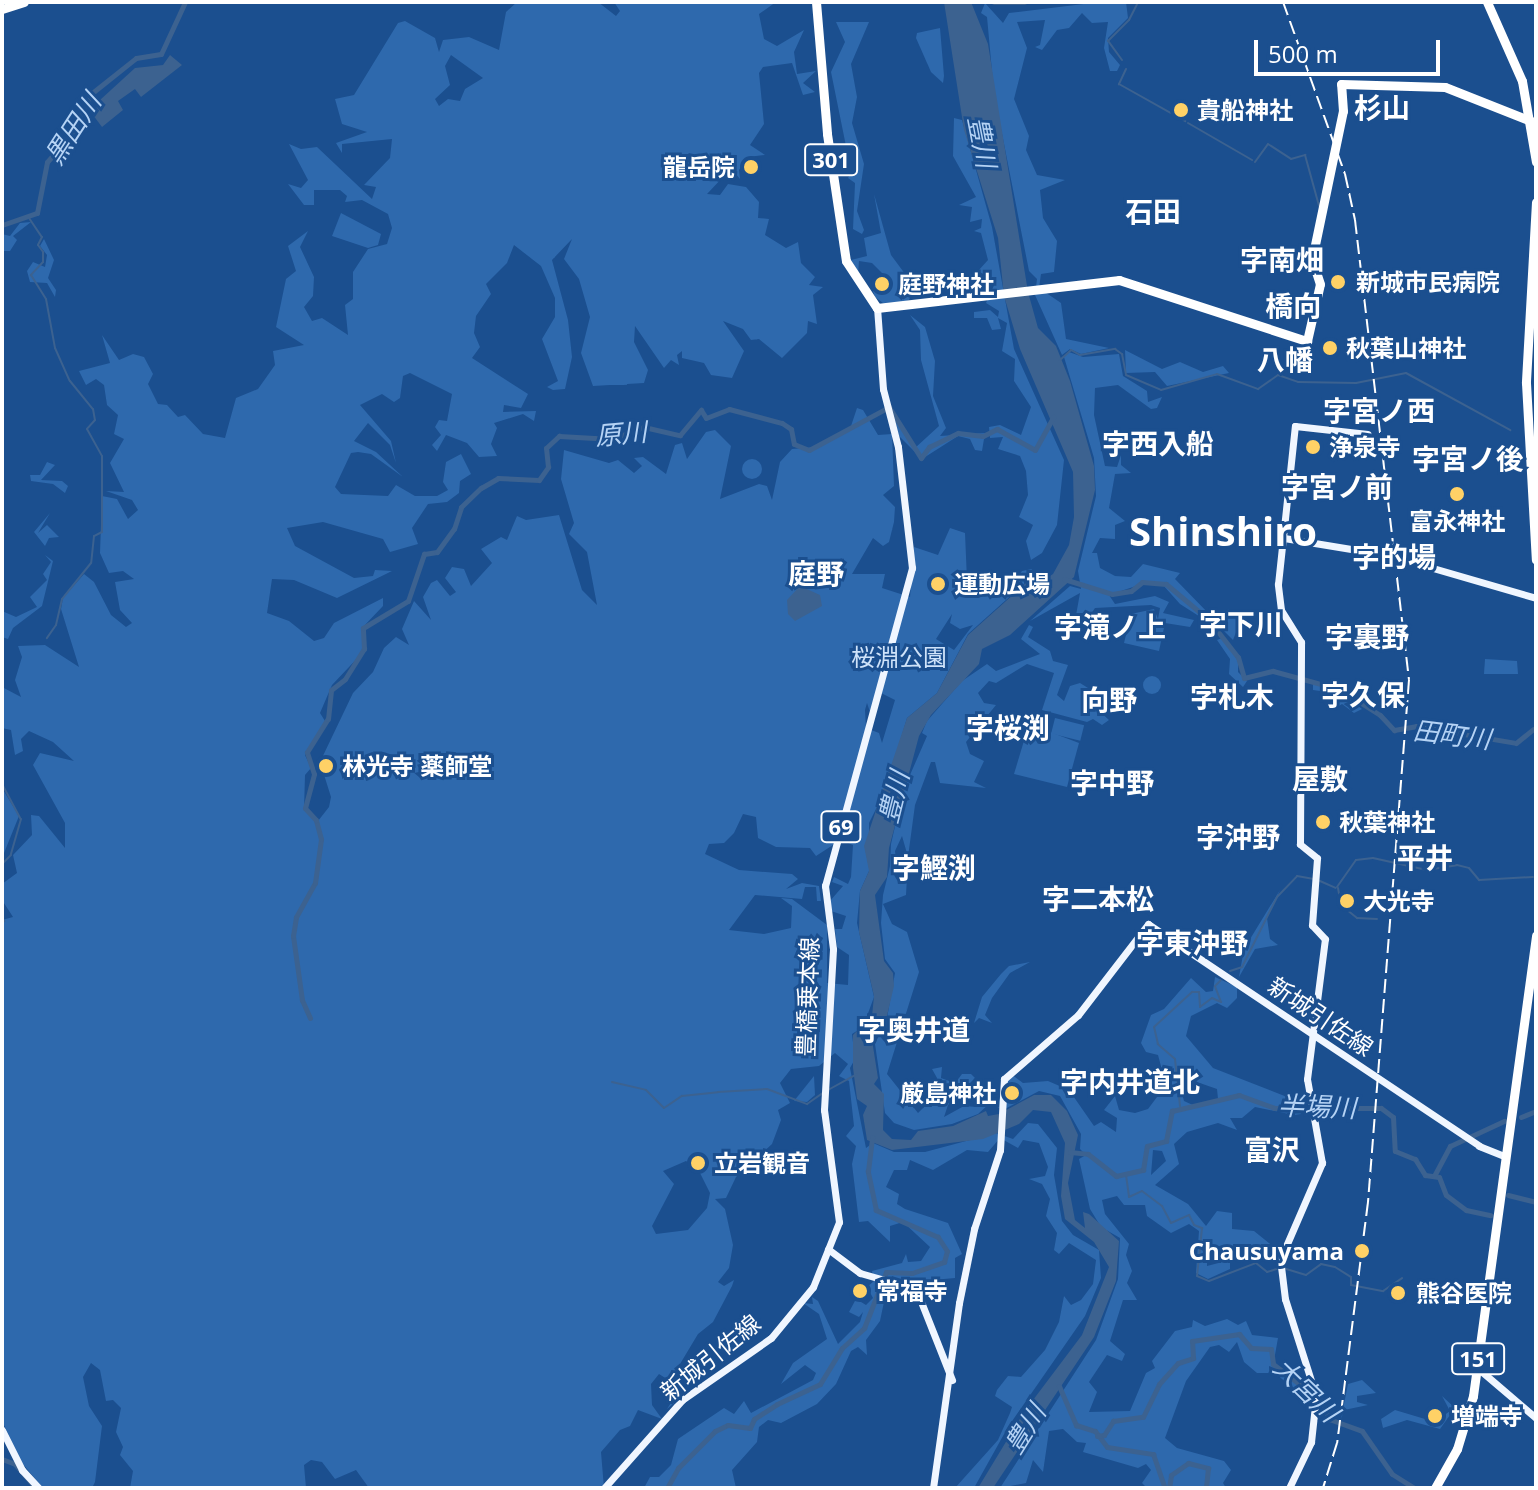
<!DOCTYPE html>
<meta charset="utf-8">
<style>
body{margin:0}
#map{position:relative;width:1538px;height:1490px;overflow:hidden;background:#1b4f8f;font-family:"Open Sans","Noto Sans JP",sans-serif}
div>[style]{position:absolute}
[style*='--x']{left:calc(var(--x)*1px);top:calc(var(--y)*1px);width:calc(var(--w)*1px);rotate:calc(var(--a)*1deg)}
.green>*{inset:0;background:#2e69ad;transform-origin:0 0}
.round{border-radius:50%}
.water>*{inset:0;background:#3c6290}
.stream>*{height:2px;margin:-1px;padding:0 1px;transform-origin:1px;border-radius:1px;background:#3c6290}
.river>*{height:5px;margin:-2.5px;padding:0 2.5px;transform-origin:2.5px;border-radius:2.5px;background:#3c6290}
.major>*{height:7px;margin:-3.5px;padding:0 3.5px;transform-origin:3.5px;border-radius:3.5px;background:#f0f6ff}
.highway>*{height:9px;margin:-4.5px;padding:0 4.5px;transform-origin:4.5px;border-radius:4.5px;background:#fff}
.rail>*{height:2px;margin-top:-1px;transform-origin:0;background:repeating-linear-gradient(90deg,#fff 0 14px,transparent 0 20px)}
.dots>*{width:22px;height:22px;translate:-50% -50%;box-sizing:border-box;border:4px solid #1b4f8f;border-radius:50%}
span{translate:-50% -50%;white-space:nowrap;text-align:center;line-height:1.15;-webkit-text-stroke:6px #1b4f8f;paint-order:stroke}
.shield-label span{padding:2px 6px;background:#1b4f8f;border:2px solid;border-radius:6px;-webkit-text-stroke-width:0}
.shield-label{font-size:22px;color:#fff;font-weight:700}
.poi-label{font-size:24px;color:#fff;font-weight:700}
.left{translate:0 -50%;text-align:left}
.right{translate:-100% -50%;text-align:right}
.park-label{font-size:24px;color:#cfe3fa}
.street-label{font-size:24px;color:#fff}
.water-label{font-size:26px;color:#b5d3f5;font-style:italic}
.quarter-label{font-size:28px;color:#fff;font-weight:700}
.town-label{font-size:40px;color:#fff;font-weight:700}
.frame{position:absolute;inset:0;border:4px solid #fff;pointer-events:none}
.scale{position:absolute;left:1254px;top:40px;width:186px;height:36px;box-sizing:border-box;border:4px solid #fff;border-top:0;padding-left:10px;font-size:24px;line-height:28px;white-space:nowrap;color:#fff;-webkit-text-stroke:6px #1b4f8f;paint-order:stroke}
</style>
<div id="map">
<div class="green">
<i style="clip-path:polygon(evenodd,517px 2px,598px 2px,616px 16px,620px 11px,614px 2px,776px 2px,759px 14px,764px 39px,777px 46px,804px 30px,794px 52px,797px 74px,816px 71px,803px 83px,815px 92px,803px 95px,792px 63px,763px 67px,759px 73px,764px 124px,750px 145px,765px 155px,748px 157px,739px 170px,740px 179px,722px 157px,712px 155px,709px 166px,724px 176px,707px 194px,720px 195px,728px 184px,746px 187px,759px 202px,758px 218px,769px 219px,765px 235px,786px 248px,798px 242px,801px 263px,815px 277px,809px 285px,823px 287px,813px 295px,817px 324px,808px 321px,807px 333px,782px 358px,759px 339px,751px 340px,743px 329px,723px 321px,744px 351px,732px 378px,711px 375px,704px 363px,682px 358px,682px 351px,677px 355px,679px 365px,671px 360px,664px 368px,635px 326px,634px 342px,648px 370px,644px 383px,593px 386px,581px 353px,590px 317px,579px 279px,564px 259px,572px 239px,552px 260px,568px 320px,572px 357px,565px 389px,553px 390px,547px 387px,558px 381px,542px 339px,555px 317px,555px 298px,541px 266px,514px 245px,507px 263px,486px 284px,491px 294px,476px 316px,474px 333px,480px 347px,472px 358px,528px 394px,521px 408px,504px 405px,503px 412px,536px 411px,534px 421px,523px 414px,494px 423px,497px 428px,491px 444px,497px 456px,479px 457px,467px 443px,446px 435px,437px 451px,432px 445px,441px 435px,435px 427px,439px 420px,447px 421px,452px 394px,410px 373px,403px 376px,400px 398px,394px 402px,382px 394px,360px 405px,391px 441px,396px 463px,390px 445px,368px 423px,354px 441px,376px 452px,403px 477px,371px 454px,358px 452px,351px 453px,335px 487px,341px 494px,388px 496px,396px 485px,415px 496px,437px 496px,448px 490px,443px 482px,446px 462px,461px 454px,471px 474px,460px 481px,459px 493px,447px 502px,428px 504px,412px 528px,418px 544px,390px 552px,383px 539px,323px 522px,287px 528px,295px 546px,354px 578px,373px 576px,375px 570px,392px 571px,337px 598px,294px 580px,272px 579px,267px 613px,289px 621px,314px 641px,324px 638px,334px 623px,383px 598px,383px 606px,363px 627px,366px 649px,332px 685px,320px 713px,325px 721px,305px 755px,311px 768px,305px 775px,304px 810px,318px 821px,329px 807px,331px 797px,320px 762px,353px 693px,373px 672px,384px 648px,396px 637px,409px 645px,402px 629px,414px 601px,431px 620px,423px 597px,431px 583px,437px 580px,450px 596px,456px 592px,445px 578px,452px 567px,464px 569px,471px 586px,492px 563px,481px 549px,501px 537px,507px 540px,517px 516px,526px 520px,559px 515px,582px 590px,597px 605px,587px 552px,569px 534px,574px 523px,561px 479px,564px 450px,609px 463px,618px 460px,634px 473px,642px 466px,634px 458px,643px 457px,666px 474px,675px 445px,682px 443px,687px 459px,706px 432px,715px 430px,731px 446px,720px 499px,759px 484px,767px 486px,772px 500px,780px 462px,792px 449px,816px 447px,850px 429px,857px 408px,863px 410px,878px 435px,892px 434px,894px 486px,883px 495px,895px 507px,894px 522px,889px 542px,883px 546px,873px 538px,852px 574px,885px 574px,882px 588px,910px 597px,914px 547px,938px 555px,950px 528px,965px 533px,967px 580px,1007px 590px,1022px 571px,1032px 569px,1024px 584px,968px 634px,937px 693px,907px 718px,885px 791px,869px 823px,869px 871px,860px 891px,857px 923px,874px 997px,863px 1027px,852px 1034px,855px 1059px,850px 1068px,866px 1148px,873px 1143px,894px 1152px,925px 1152px,996px 1133px,1013px 1139px,1028px 1123px,1038px 1124px,1057px 1148px,1054px 1175px,1062px 1221px,1073px 1235px,1099px 1250px,1101px 1278px,1085px 1316px,1008px 1427px,974px 1488px,955px 1488px,998px 1440px,1010px 1413px,1012px 1407px,995px 1396px,997px 1390px,1008px 1376px,1021px 1377px,1045px 1350px,1059px 1322px,1064px 1296px,1071px 1305px,1081px 1300px,1093px 1284px,1096px 1260px,1069px 1243px,1059px 1254px,1054px 1250px,1057px 1233px,1046px 1216px,1050px 1199px,1042px 1184px,1029px 1179px,1045px 1176px,1048px 1167px,1039px 1143px,1023px 1140px,1018px 1148px,1000px 1138px,988px 1152px,967px 1150px,933px 1170px,910px 1160px,907px 1170px,894px 1170px,886px 1187px,899px 1194px,897px 1204px,905px 1209px,948px 1223px,962px 1254px,955px 1258px,955px 1278px,910px 1282px,889px 1278px,880px 1321px,866px 1340px,867px 1355px,858px 1347px,851px 1351px,836px 1384px,817px 1404px,781px 1423px,768px 1420px,759px 1427px,757px 1442px,732px 1470px,736px 1488px,644px 1488px,650px 1477px,659px 1477px,671px 1465px,678px 1439px,724px 1408px,734px 1414px,744px 1401px,751px 1413px,813px 1380px,816px 1373px,805px 1365px,781px 1384px,793px 1363px,827px 1339px,819px 1314px,803px 1303px,813px 1304px,812px 1297px,818px 1301px,838px 1344px,860px 1322px,863px 1312px,859px 1317px,849px 1312px,856px 1299px,866px 1305px,873px 1298px,867px 1287px,874px 1281px,872px 1271px,902px 1263px,906px 1254px,908px 1262px,921px 1261px,930px 1247px,903px 1222px,890px 1226px,890px 1242px,868px 1221px,859px 1222px,852px 1164px,856px 1146px,846px 1136px,854px 1126px,849px 1081px,839px 1076px,848px 1064px,835px 1053px,819px 1066px,791px 1069px,780px 1083px,790px 1103px,778px 1110px,781px 1120px,772px 1144px,736px 1177px,726px 1198px,715px 1199px,725px 1209px,733px 1245px,729px 1268px,718px 1282px,724px 1286px,734px 1280px,732px 1286px,713px 1322px,698px 1334px,674px 1374px,671px 1386px,679px 1399px,667px 1409px,674px 1398px,668px 1384px,670px 1381px,659px 1374px,651px 1384px,652px 1405px,662px 1419px,638px 1410px,630px 1426px,620px 1430px,601px 1452px,604px 1488px,369px 1488px,356px 1470px,335px 1479px,322px 1462px,311px 1460px,304px 1465px,306px 1488px,130px 1488px,133px 1471px,120px 1455px,123px 1447px,116px 1432px,121px 1408px,113px 1400px,106px 1401px,100px 1370px,91px 1363px,83px 1377px,89px 1406px,102px 1426px,95px 1482px,92px 1488px,43px 1488px,22px 1463px,2px 1421px,2px 920px,13px 917px,2px 900px,2px 884px,17px 873px,13px 855px,32px 835px,31px 815px,39px 816px,65px 848px,65px 823px,33px 765px,40px 753px,74px 761px,53px 742px,29px 731px,21px 739px,23px 751px,15px 755px,11px 730px,2px 728px,2px 687px,21px 697px,15px 680px,22px 657px,18px 646px,45px 645px,79px 667px,61px 609px,63px 598px,84px 574px,94px 582px,111px 615px,126px 627px,132px 623px,120px 610px,115px 582px,134px 579px,123px 571px,109px 573px,100px 553px,102px 496px,117px 499px,128px 519px,138px 510px,132px 500px,106px 491px,124px 492px,110px 463px,124px 439px,114px 434px,118px 415px,107px 405px,104px 385px,96px 379px,86px 385px,79px 371px,110px 363px,102px 335px,119px 360px,133px 354px,144px 357px,153px 374px,148px 384px,158px 404px,167px 405px,178px 417px,185px 415px,203px 434px,225px 438px,236px 398px,258px 389px,275px 365px,273px 351px,304px 345px,276px 327px,286px 279px,296px 271px,288px 246px,308px 231px,300px 247px,314px 277px,313px 296px,304px 307px,312px 321px,322px 318px,348px 335px,345px 305px,353px 299px,353px 272px,368px 249px,387px 244px,392px 228px,388px 214px,362px 200px,345px 202px,347px 196px,340px 190px,314px 190px,314px 205px,304px 205px,288px 184px,301px 188px,308px 180px,289px 144px,301px 149px,317px 147px,372px 199px,376px 187px,364px 185px,390px 158px,392px 139px,342px 144px,342px 153px,336px 143px,367px 132px,342px 124px,335px 99px,354px 95px,398px 23px,405px 21px,435px 38px,439px 52px,443px 40px,469px 37px,499px 50px,506px 12px,517px 2px,451px 55px,483px 78px,465px 89px,460px 101px,448px 99px,439px 106px,435px 99px,450px 85px,445px 66px,451px 55px,517px 2px,952px 614px,950px 623px,960px 629px,973px 625px,954px 650px,936px 639px,952px 614px,517px 2px,877px 691px,895px 700px,882px 743px,879px 733px,866px 728px,865px 710px,867px 703px,871px 715px,877px 691px,517px 2px,743px 814px,756px 817px,758px 838px,776px 847px,810px 848px,816px 856px,833px 845px,847px 818px,850px 820px,847px 839px,841px 840px,853px 845px,851px 877px,848px 884px,834px 877px,832px 882px,843px 886px,830px 901px,831px 911px,846px 916px,842px 929px,835px 929px,837px 947px,849px 955px,848px 985px,827px 983px,827px 925px,792px 899px,781px 898px,792px 906px,791px 928px,764px 934px,729px 930px,755px 895px,802px 899px,805px 887px,816px 887px,817px 901px,821px 901px,819px 886px,802px 883px,786px 889px,798px 879px,792px 874px,739px 870px,705px 854px,709px 844px,724px 843px,734px 833px,743px 814px,517px 2px,686px 1161px,698px 1169px,710px 1193px,707px 1208px,688px 1230px,656px 1234px,652px 1226px,674px 1184px,663px 1171px,686px 1161px)"></i>
<i style="clip-path:polygon(1100px 2px,1126px 2px,1128px 18px,1108px 38px,1109px 52px,1120px 65px,1117px 71px,1110px 71px,1104px 48px,1108px 22px,1092px 23px,1082px 13px,1069px 28px,1057px 30px,1042px 50px,1035px 47px,1040px 45px,1045px 20px,1017px 22px,1027px 48px,1014px 99px,1029px 136px,1026px 150px,1037px 175px,1065px 180px,1040px 190px,1043px 218px,1057px 241px,1054px 272px,1041px 274px,1039px 288px,1061px 303px,1066px 339px,1109px 348px,1081px 354px,1070px 349px,1062px 355px,1035px 295px,1037px 279px,1029px 271px,994px 93px,987px 17px,981px 13px,985px 3px,1003px 23px,1009px 13px)"></i>
<i style="clip-path:polygon(836px 22px,869px 22px,851px 64px,857px 97px,852px 123px,864px 164px,857px 211px,864px 230px,862px 234px,853px 229px,855px 183px,848px 178px,855px 165px,848px 156px,831px 72px,845px 42px)"></i>
<i style="clip-path:polygon(940px 28px,944px 76px,943px 83px,931px 72px,916px 38px,917px 33px)"></i>
<i style="clip-path:polygon(954px 118px,962px 120px,992px 227px,1014px 349px,1064px 460px,1057px 525px,1042px 553px,1031px 560px,1026px 541px,1033px 525px,1019px 517px,1028px 495px,1026px 471px,1020px 456px,998px 449px,1003px 437px,990px 438px,989px 427px,1000px 425px,1021px 435px,1031px 407px,1014px 381px,1015px 359px,1002px 351px,1007px 323px,998px 318px,1001px 329px,992px 330px,987px 318px,974px 318px,974px 312px,990px 310px,998px 317px,999px 311px,986px 303px,996px 281px,978px 271px,988px 260px,981px 233px,974px 231px,981px 228px,982px 219px,970px 222px,972px 207px,959px 205px,976px 197px,953px 156px)"></i>
<i style="clip-path:polygon(874px 194px,891px 255px,914px 286px,909px 300px,903px 302px,883px 303px,875px 297px,873px 291px,888px 291px,890px 281px,872px 263px,859px 261px,858px 275px,852px 267px,851px 260px,867px 256px,864px 238px,881px 233px)"></i>
<i style="clip-path:polygon(341px 213px,381px 234px,378px 245px,368px 248px,332px 236px)"></i>
<i style="clip-path:polygon(31px 222px,13px 236px,17px 240px,10px 251px,2px 251px,2px 234px,10px 236px,20px 223px)"></i>
<i style="clip-path:polygon(44px 239px,54px 260px,48px 278px,56px 290px,55px 297px,47px 283px,30px 282px,27px 271px,33px 262px,45px 267px,47px 255px,40px 246px)"></i>
<i style="clip-path:polygon(910px 315px,925px 327px,935px 361px,933px 396px,946px 428px,940px 436px,985px 433px,982px 451px,975px 450px,970px 439px,958px 436px,922px 459px,899px 436px,897px 428px,893px 413px,915px 448px,939px 426px,921px 360px,920px 330px)"></i>
<i style="clip-path:polygon(1125px 350px,1162px 369px,1180px 362px,1203px 372px,1223px 366px,1229px 373px,1167px 386px,1155px 372px,1126px 373px)"></i>
<i style="clip-path:polygon(1069px 352px,1083px 357px,1119px 354px,1123px 376px,1147px 391px,1148px 402px,1162px 397px,1157px 408px,1151px 409px,1118px 385px,1095px 388px,1094px 415px,1105px 466px,1117px 467px,1121px 455px,1121px 465px,1131px 473px,1115px 474px,1109px 508px,1125px 521px,1115px 525px,1115px 539px,1100px 538px,1092px 553px,1097px 553px,1100px 568px,1115px 576px,1131px 577px,1143px 564px,1180px 573px,1175px 579px,1212px 617px,1205px 620px,1180px 604px,1163px 585px,1142px 584px,1109px 595px,1115px 604px,1155px 596px,1169px 602px,1163px 613px,1194px 620px,1190px 627px,1165px 623px,1159px 651px,1124px 643px,1131px 614px,1154px 609px,1158px 619px,1160px 608px,1151px 605px,1095px 608px,1078px 633px,1073px 632px,1080px 593px,1030px 621px,1070px 586px,1081px 589px,1078px 571px,1096px 496px,1094px 458px,1064px 357px)"></i>
<i class="round" style="left:742px;top:459px;width:20px;height:20px"></i>
<i style="clip-path:polygon(47px 462px,55px 465px,41px 480px,62px 481px,68px 486px,65px 493px,53px 484px,31px 481px,30px 475px,40px 475px)"></i>
<i style="clip-path:polygon(50px 513px,38px 533px,47px 525px,59px 537px,49px 538px,45px 546px,34px 532px)"></i>
<i style="clip-path:polygon(45px 555px,53px 561px,42px 606px,13px 628px,8px 639px,2px 637px,2px 611px,16px 617px,37px 607px,30px 597px,47px 580px,43px 574px,51px 562px)"></i>
<i style="clip-path:polygon(1228px 609px,1240px 622px,1233px 640px,1222px 629px)"></i>
<i style="clip-path:polygon(evenodd,1029px 625px,1033px 627px,1028px 637px,1050px 651px,1053px 661px,1068px 665px,1057px 695px,1064px 701px,1070px 686px,1080px 683px,1088px 688px,1082px 695px,1109px 720px,1102px 725px,1093px 719px,1087px 722px,1042px 710px,1054px 673px,1027px 664px,996px 683px,989px 681px,978px 693px,984px 703px,996px 705px,966px 742px,970px 754px,984px 761px,974px 782px,986px 788px,940px 783px,935px 762px,931px 762px,915px 805px,908px 857px,902px 836px,895px 851px,896px 860px,902px 860px,905px 851px,908px 859px,906px 895px,883px 904px,892px 924px,907px 932px,919px 972px,887px 1074px,918px 1113px,933px 1098px,937px 1078px,932px 1069px,942px 1067px,941px 1078px,952px 1082px,943px 1099px,962px 1074px,971px 1074px,975px 1078px,948px 1105px,944px 1117px,964px 1106px,977px 1107px,987px 1097px,999px 1101px,1011px 1074px,1023px 1083px,1048px 1081px,1069px 1090px,1094px 1126px,1101px 1122px,1116px 1132px,1117px 1118px,1104px 1110px,1115px 1096px,1119px 1110px,1135px 1113px,1148px 1109px,1166px 1085px,1158px 1055px,1146px 1052px,1141px 1043px,1151px 1015px,1164px 1009px,1191px 978px,1206px 992px,1213px 991px,1215px 977px,1237px 987px,1237px 998px,1227px 1008px,1217px 1003px,1191px 1016px,1186px 1036px,1213px 1068px,1305px 1104px,1296px 1105px,1301px 1114px,1294px 1115px,1255px 1107px,1242px 1118px,1230px 1118px,1237px 1130px,1218px 1123px,1187px 1132px,1174px 1144px,1179px 1164px,1155px 1185px,1188px 1204px,1206px 1226px,1217px 1211px,1232px 1213px,1232px 1229px,1254px 1231px,1274px 1247px,1262px 1254px,1238px 1248px,1235px 1257px,1220px 1249px,1216px 1258px,1207px 1259px,1207px 1266px,1230px 1260px,1230px 1269px,1208px 1279px,1196px 1273px,1199px 1231px,1189px 1224px,1171px 1233px,1147px 1216px,1145px 1205px,1124px 1205px,1117px 1196px,1102px 1200px,1105px 1214px,1129px 1244px,1126px 1255px,1132px 1271px,1127px 1283px,1137px 1300px,1123px 1300px,1110px 1341px,1125px 1354px,1122px 1361px,1107px 1355px,1089px 1382px,1097px 1392px,1089px 1412px,1130px 1411px,1146px 1373px,1155px 1368px,1152px 1361px,1175px 1331px,1192px 1327px,1193px 1320px,1205px 1326px,1227px 1319px,1238px 1325px,1246px 1321px,1252px 1335px,1278px 1338px,1273px 1366px,1309px 1381px,1311px 1397px,1302px 1396px,1275px 1373px,1257px 1373px,1244px 1362px,1237px 1342px,1229px 1352px,1219px 1345px,1210px 1347px,1186px 1381px,1165px 1438px,1177px 1448px,1224px 1461px,1231px 1470px,1223px 1483px,1226px 1488px,1147px 1488px,1142px 1483px,1151px 1470px,1146px 1464px,1138px 1468px,1083px 1452px,1086px 1443px,1077px 1442px,1063px 1429px,1049px 1431px,1043px 1472px,1033px 1460px,1026px 1483px,1000px 1488px,1096px 1340px,1118px 1279px,1120px 1238px,1101px 1227px,1090px 1209px,1079px 1159px,1086px 1155px,1080px 1149px,1081px 1134px,1060px 1096px,1039px 1091px,1003px 1110px,990px 1103px,978px 1114px,952px 1124px,914px 1130px,894px 1123px,885px 1113px,875px 1044px,887px 1018px,895px 973px,885px 959px,881px 923px,883px 895px,890px 866px,891px 844px,903px 791px,927px 736px,922px 733px,927px 721px,962px 681px,987px 664px,996px 671px,1040px 654px,1021px 639px,1029px 625px,1194px 1081px,1217px 1089px,1218px 1099px,1195px 1106px,1184px 1101px,1181px 1090px,1194px 1081px,1029px 625px,1153px 1150px,1162px 1151px,1166px 1161px,1151px 1175px,1153px 1150px)"></i>
<i style="clip-path:polygon(1222px 638px,1238px 657px,1238px 672px,1247px 681px,1243px 687px,1229px 674px,1230px 659px,1217px 640px)"></i>
<i style="clip-path:polygon(1485px 659px,1517px 661px,1518px 674px,1484px 674px)"></i>
<i class="round" style="left:1143px;top:676px;width:18px;height:18px"></i>
<i style="clip-path:polygon(1313px 684px,1338px 691px,1362px 709px,1354px 713px,1342px 704px,1334px 709px,1329px 702px,1334px 693px,1313px 690px)"></i>
<i style="left:1055px;top:718px;width:30px;height:16px;rotate:14deg"></i>
<i style="clip-path:polygon(1029px 724px,1079px 743px,1067px 787px,1014px 774px)"></i>
<i style="clip-path:polygon(2px 788px,19px 816px,2px 858px)"></i>
<i style="clip-path:polygon(1280px 890px,1267px 918px,1270px 939px,1278px 945px,1255px 949px,1239px 977px,1244px 949px)"></i>
<i style="clip-path:polygon(1030px 962px,1010px 973px,992px 998px,985px 1015px,992px 1023px,979px 1018px,974px 1023px,982px 997px,1001px 974px,1009px 966px)"></i>
<i style="clip-path:polygon(814px 1076px,815px 1095px,807px 1102px,794px 1101px)"></i>
<i style="clip-path:polygon(1362px 1380px,1376px 1393px,1357px 1396px,1357px 1402px,1368px 1405px,1344px 1410px,1341px 1419px,1348px 1384px)"></i>
<i style="clip-path:polygon(1442px 1396px,1455px 1408px,1440px 1429px,1407px 1420px,1383px 1428px,1381px 1419px,1395px 1410px,1435px 1422px,1450px 1411px)"></i>
</div>
<div class="water">
<i style="clip-path:polygon(944px 2px,971px 2px,988px 44px,1028px 292px,1038px 328px,1056px 346px,1070px 381px,1094px 466px,1095px 490px,1074px 577px,1010px 635px,982px 649px,979px 664px,931px 715px,919px 736px,889px 848px,887px 877px,875px 895px,884px 961px,893px 973px,894px 986px,886px 1020px,872px 1040px,878px 1078px,874px 1084px,884px 1094px,883px 1130px,892px 1139px,911px 1140px,918px 1131px,953px 1126px,986px 1111px,988px 1116px,999px 1114px,1034px 1095px,1051px 1095px,1067px 1111px,1078px 1135px,1068px 1183px,1075px 1220px,1085px 1228px,1083px 1212px,1089px 1214px,1119px 1241px,1116px 1281px,1094px 1337px,993px 1488px,978px 1488px,1024px 1412px,1082px 1335px,1109px 1267px,1094px 1242px,1065px 1219px,1061px 1196px,1065px 1143px,1051px 1112px,1033px 1110px,1019px 1124px,983px 1139px,892px 1150px,867px 1140px,863px 1115px,867px 1106px,857px 1099px,853px 1068px,853px 1035px,872px 1016px,874px 996px,859px 932px,860px 891px,869px 871px,864px 846px,907px 718px,937px 693px,968px 635px,1026px 583px,1025px 592px,1053px 574px,1069px 545px,1074px 517px,1073px 472px,1020px 349px,1004px 296px,998px 238px,964px 130px)"></i>
<i style="clip-path:polygon(170px 55px,182px 65px,141px 97px,135px 89px,118px 101px,123px 110px,102px 127px,93px 115px,100px 100px,135px 68px,163px 65px)"></i>
<i style="clip-path:polygon(800px 586px,820px 595px,822px 606px,795px 621px,788px 614px,787px 600px)"></i>
</div>
<div class="stream">
<i style="--x:1122;--y:60;--w:24;--a:-126"></i>
<i style="--x:1108;--y:41;--w:30;--a:-45"></i>
<i style="--x:1129;--y:20;--w:20;--a:-63"></i>
<i style="--x:1126;--y:69;--w:17;--a:115"></i>
<i style="--x:1119;--y:84;--w:76;--a:29.3"></i>
<i style="--x:1188;--y:123;--w:74;--a:30"></i>
<i style="--x:1255;--y:162;--w:22;--a:-54"></i>
<i style="--x:1268;--y:144;--w:27;--a:33"></i>
<i style="--x:1291;--y:159;--w:15;--a:-16"></i>
<i style="--x:1305;--y:155;--w:53;--a:74.6"></i>
<i style="--x:29;--y:218;--w:23;--a:56"></i>
<i style="--x:42;--y:237;--w:9;--a:117"></i>
<i style="--x:38;--y:245;--w:9;--a:54"></i>
<i style="--x:43;--y:252;--w:10;--a:90"></i>
<i style="--x:43;--y:262;--w:18;--a:133"></i>
<i style="--x:31;--y:275;--w:28;--a:58"></i>
<i style="--x:46;--y:299;--w:50;--a:79.6"></i>
<i style="--x:55;--y:348;--w:36;--a:66"></i>
<i style="--x:70;--y:381;--w:36;--a:51"></i>
<i style="--x:93;--y:409;--w:11;--a:80"></i>
<i style="--x:95;--y:420;--w:12;--a:132"></i>
<i style="--x:87;--y:429;--w:31;--a:61"></i>
<i style="--x:102;--y:456;--w:76;--a:90"></i>
<i style="--x:102;--y:532;--w:9;--a:153"></i>
<i style="--x:94;--y:536;--w:27;--a:96"></i>
<i style="--x:91;--y:563;--w:46;--a:128.9"></i>
<i style="--x:62;--y:599;--w:27;--a:103"></i>
<i style="--x:56;--y:625;--w:16;--a:125"></i>
<i style="--x:1060;--y:360;--w:15;--a:-42"></i>
<i style="--x:1071;--y:350;--w:10;--a:29"></i>
<i style="--x:1080;--y:355;--w:36;--a:-10"></i>
<i style="--x:1115;--y:349;--w:9;--a:36"></i>
<i style="--x:1122;--y:354;--w:21;--a:79"></i>
<i style="--x:1126;--y:375;--w:38;--a:23"></i>
<i style="--x:1161;--y:390;--w:58;--a:-15.9"></i>
<i style="--x:1217;--y:374;--w:44;--a:20.1"></i>
<i style="--x:1258;--y:389;--w:24;--a:-35"></i>
<i style="--x:1278;--y:375;--w:21;--a:19"></i>
<i style="--x:1298;--y:382;--w:58;--a:1"></i>
<i style="--x:1356;--y:383;--w:51;--a:-11.3"></i>
<i style="--x:1406;--y:373;--w:119;--a:28.7"></i>
<i style="--x:2;--y:388;--w:4;--a:90"></i>
<i style="--x:2;--y:441;--w:12;--a:90"></i>
<i style="--x:2;--y:784;--w:40;--a:62"></i>
<i style="--x:21;--y:819;--w:37;--a:106"></i>
<i style="--x:11;--y:855;--w:13;--a:135"></i>
<i style="--x:1320;--y:881;--w:17;--a:24"></i>
<i style="--x:1337;--y:887;--w:33;--a:-55"></i>
<i style="--x:1356;--y:860;--w:17;--a:-7"></i>
<i style="--x:1373;--y:858;--w:55;--a:12.5"></i>
<i style="--x:1427;--y:870;--w:30;--a:-9"></i>
<i style="--x:1457;--y:865;--w:12;--a:14"></i>
<i style="--x:1469;--y:868;--w:16;--a:50"></i>
<i style="--x:1479;--y:880;--w:54;--a:-3.2"></i>
<i style="--x:1338;--y:888;--w:17;--a:80"></i>
<i style="--x:1341;--y:905;--w:21;--a:39"></i>
<i style="--x:1357;--y:918;--w:20;--a:3"></i>
<i style="--x:2;--y:918;--w:4;--a:56"></i>
<i style="--x:1230;--y:971;--w:13;--a:-18"></i>
<i style="--x:1242;--y:967;--w:78;--a:-63.4"></i>
<i style="--x:1277;--y:897;--w:29;--a:-46"></i>
<i style="--x:1297;--y:876;--w:17;--a:10"></i>
<i style="--x:612;--y:1082;--w:35;--a:13"></i>
<i style="--x:646;--y:1090;--w:25;--a:45"></i>
<i style="--x:664;--y:1108;--w:22;--a:-34"></i>
<i style="--x:682;--y:1096;--w:36;--a:-6"></i>
<i style="--x:718;--y:1092;--w:49;--a:-3.5"></i>
<i style="--x:767;--y:1089;--w:43;--a:20.6"></i>
<i style="--x:807;--y:1104;--w:19;--a:-35"></i>
<i style="--x:828;--y:1090;--w:33;--a:-29"></i>
<i style="--x:1180;--y:1106;--w:47;--a:-96.1"></i>
<i style="--x:1175;--y:1059;--w:23;--a:-139"></i>
<i style="--x:1158;--y:1044;--w:17;--a:-103"></i>
<i style="--x:1154;--y:1027;--w:52;--a:-42.6"></i>
<i style="--x:1192;--y:992;--w:7;--a:0"></i>
<i style="--x:1199;--y:992;--w:15;--a:86"></i>
<i style="--x:1200;--y:1007;--w:15;--a:-37"></i>
<i style="--x:1212;--y:998;--w:10;--a:24"></i>
<i style="--x:1221;--y:1002;--w:17;--a:-111"></i>
<i style="--x:1215;--y:986;--w:8;--a:-45"></i>
<i style="--x:1126;--y:1175;--w:22;--a:82"></i>
<i style="--x:1129;--y:1197;--w:14;--a:-25"></i>
<i style="--x:1142;--y:1191;--w:25;--a:37"></i>
<i style="--x:1162;--y:1206;--w:19;--a:62"></i>
<i style="--x:1171;--y:1223;--w:20;--a:-24"></i>
<i style="--x:1189;--y:1215;--w:11;--a:63"></i>
<i style="--x:1194;--y:1225;--w:9;--a:21"></i>
<i style="--x:1202;--y:1228;--w:48;--a:95.9"></i>
<i style="--x:1197;--y:1276;--w:13;--a:23"></i>
<i style="--x:1209;--y:1281;--w:50;--a:-21"></i>
<i style="--x:1256;--y:1263;--w:14;--a:39"></i>
<i style="--x:1267;--y:1272;--w:10;--a:-17"></i>
<i style="--x:1283;--y:1268;--w:24;--a:17"></i>
<i style="--x:1306;--y:1275;--w:19;--a:-36"></i>
<i style="--x:1321;--y:1264;--w:14;--a:12"></i>
<i style="--x:1335;--y:1267;--w:19;--a:32"></i>
<i style="--x:1351;--y:1277;--w:8;--a:90"></i>
<i style="--x:1351;--y:1285;--w:33;--a:11"></i>
<i style="--x:1383;--y:1291;--w:23;--a:-34"></i>
</div>
<div class="river">
<i style="--x:994;--y:2;--w:30;--a:0"></i>
<i style="--x:2;--y:225;--w:37;--a:-19"></i>
<i style="--x:37;--y:213;--w:52;--a:-78.9"></i>
<i style="--x:47;--y:162;--w:35;--a:-49"></i>
<i style="--x:70;--y:136;--w:48;--a:-62.9"></i>
<i style="--x:92;--y:93;--w:56;--a:-38.5"></i>
<i style="--x:136;--y:58;--w:25;--a:-9"></i>
<i style="--x:161;--y:54;--w:57;--a:-65.2"></i>
<i style="--x:1064;--y:579;--w:50;--a:17.4"></i>
<i style="--x:1112;--y:594;--w:19;--a:-9"></i>
<i style="--x:1131;--y:591;--w:14;--a:-39"></i>
<i style="--x:1142;--y:582;--w:24;--a:5"></i>
<i style="--x:1166;--y:584;--w:56;--a:39.9"></i>
<i style="--x:1219;--y:633;--w:31;--a:52"></i>
<i style="--x:1238;--y:657;--w:22;--a:74"></i>
<i style="--x:1244;--y:678;--w:30;--a:-14"></i>
<i style="--x:1273;--y:671;--w:68;--a:15.3"></i>
<i style="--x:1339;--y:689;--w:49;--a:32.4"></i>
<i style="--x:1380;--y:715;--w:21;--a:47"></i>
<i style="--x:1394;--y:730;--w:22;--a:-10"></i>
<i style="--x:1416;--y:726;--w:101;--a:9.6"></i>
<i style="--x:1516;--y:743;--w:22;--a:-39"></i>
<i style="--x:310;--y:1018;--w:20;--a:-114"></i>
<i style="--x:302;--y:1000;--w:65;--a:-98"></i>
<i style="--x:293;--y:936;--w:19;--a:-81"></i>
<i style="--x:296;--y:917;--w:39;--a:-61"></i>
<i style="--x:315;--y:883;--w:44;--a:-82.2"></i>
<i style="--x:321;--y:839;--w:20;--a:-105"></i>
<i style="--x:316;--y:820;--w:16;--a:-133"></i>
<i style="--x:305;--y:808;--w:35;--a:-75"></i>
<i style="--x:314;--y:774;--w:23;--a:-108"></i>
<i style="--x:307;--y:752;--w:39;--a:-58"></i>
<i style="--x:328;--y:719;--w:29;--a:-84"></i>
<i style="--x:331;--y:690;--w:18;--a:-38"></i>
<i style="--x:345;--y:679;--w:36;--a:-58"></i>
<i style="--x:364;--y:649;--w:21;--a:-93"></i>
<i style="--x:363;--y:628;--w:52;--a:-31"></i>
<i style="--x:408;--y:601;--w:50;--a:-71.2"></i>
<i style="--x:424;--y:554;--w:13;--a:-9"></i>
<i style="--x:437;--y:552;--w:29;--a:-54"></i>
<i style="--x:454;--y:529;--w:23;--a:-72"></i>
<i style="--x:461;--y:507;--w:28;--a:-44"></i>
<i style="--x:481;--y:488;--w:20;--a:-30"></i>
<i style="--x:498;--y:478;--w:41;--a:2.8"></i>
<i style="--x:539;--y:480;--w:16;--a:-55"></i>
<i style="--x:548;--y:467;--w:19;--a:-96"></i>
<i style="--x:546;--y:448;--w:18;--a:-43"></i>
<i style="--x:559;--y:436;--w:53;--a:3.2"></i>
<i style="--x:612;--y:439;--w:34;--a:-21"></i>
<i style="--x:644;--y:427;--w:37;--a:13"></i>
<i style="--x:680;--y:435;--w:33;--a:-50"></i>
<i style="--x:701;--y:410;--w:9;--a:58"></i>
<i style="--x:706;--y:418;--w:25;--a:-21"></i>
<i style="--x:729;--y:409;--w:55;--a:14.8"></i>
<i style="--x:782;--y:423;--w:11;--a:34"></i>
<i style="--x:791;--y:429;--w:15;--a:79"></i>
<i style="--x:794;--y:444;--w:16;--a:22"></i>
<i style="--x:809;--y:450;--w:91;--a:-28.3"></i>
<i style="--x:889;--y:407;--w:60;--a:57.9"></i>
<i style="--x:921;--y:458;--w:14;--a:-54"></i>
<i style="--x:929;--y:447;--w:32;--a:-26"></i>
<i style="--x:958;--y:433;--w:25;--a:7"></i>
<i style="--x:983;--y:436;--w:16;--a:-27"></i>
<i style="--x:997;--y:429;--w:43;--a:28.9"></i>
<i style="--x:1035;--y:450;--w:38;--a:-61"></i>
<i style="--x:1521;--y:1117;--w:16;--a:-22"></i>
<i style="--x:1070;--y:1152;--w:18;--a:6"></i>
<i style="--x:1088;--y:1154;--w:36;--a:38"></i>
<i style="--x:1116;--y:1176;--w:28;--a:-13"></i>
<i style="--x:1143;--y:1170;--w:24;--a:-81"></i>
<i style="--x:1147;--y:1146;--w:20;--a:-15"></i>
<i style="--x:1166;--y:1141;--w:31;--a:-79"></i>
<i style="--x:1172;--y:1111;--w:69;--a:-13.4"></i>
<i style="--x:1239;--y:1095;--w:37;--a:20"></i>
<i style="--x:1274;--y:1108;--w:107;--a:0"></i>
<i style="--x:1381;--y:1108;--w:15;--a:37"></i>
<i style="--x:1393;--y:1117;--w:34;--a:87"></i>
<i style="--x:1395;--y:1151;--w:22;--a:22"></i>
<i style="--x:1415;--y:1159;--w:19;--a:58"></i>
<i style="--x:1425;--y:1175;--w:14;--a:8"></i>
<i style="--x:1439;--y:1177;--w:19;--a:69"></i>
<i style="--x:1446;--y:1195;--w:25;--a:37"></i>
<i style="--x:1466;--y:1210;--w:25;--a:12"></i>
<i style="--x:1434;--y:1176;--w:34;--a:-62"></i>
<i style="--x:1450;--y:1146;--w:60;--a:-24.8"></i>
<i style="--x:1508;--y:1195;--w:29;--a:14"></i>
<i style="--x:1059;--y:1386;--w:43;--a:66.4"></i>
<i style="--x:1076;--y:1425;--w:20;--a:18"></i>
<i style="--x:1095;--y:1431;--w:20;--a:53"></i>
<i style="--x:1107;--y:1447;--w:47;--a:8.7"></i>
<i style="--x:1153;--y:1454;--w:36;--a:71"></i>
<i style="--x:1097;--y:1436;--w:7;--a:-8"></i>
<i style="--x:1104;--y:1435;--w:17;--a:-57"></i>
<i style="--x:1113;--y:1421;--w:30;--a:-8"></i>
<i style="--x:1143;--y:1417;--w:37;--a:-64"></i>
<i style="--x:1159;--y:1384;--w:28;--a:-48"></i>
<i style="--x:1178;--y:1363;--w:16;--a:-18"></i>
<i style="--x:1193;--y:1358;--w:17;--a:-93"></i>
<i style="--x:1192;--y:1341;--w:48;--a:-8.5"></i>
<i style="--x:1239;--y:1334;--w:18;--a:49"></i>
<i style="--x:1251;--y:1348;--w:20;--a:3"></i>
<i style="--x:1271;--y:1349;--w:15;--a:82"></i>
<i style="--x:1273;--y:1364;--w:36;--a:37"></i>
<i style="--x:1302;--y:1386;--w:12;--a:66"></i>
<i style="--x:1307;--y:1397;--w:14;--a:12"></i>
<i style="--x:1321;--y:1400;--w:21;--a:67"></i>
<i style="--x:1329;--y:1419;--w:35;--a:20"></i>
<i style="--x:1362;--y:1431;--w:52;--a:55.1"></i>
<i style="--x:1392;--y:1474;--w:26;--a:32"></i>
<i style="--x:2;--y:1459;--w:14;--a:21"></i>
<i style="--x:15;--y:1464;--w:28;--a:49"></i>
<i style="--x:667;--y:1488;--w:23;--a:-61"></i>
<i style="--x:678;--y:1468;--w:52;--a:-45"></i>
<i style="--x:715;--y:1431;--w:14;--a:-25"></i>
<i style="--x:728;--y:1425;--w:22;--a:8"></i>
<i style="--x:750;--y:1428;--w:10;--a:-66"></i>
<i style="--x:754;--y:1419;--w:27;--a:-33"></i>
<i style="--x:777;--y:1404;--w:47;--a:-24.9"></i>
<i style="--x:820;--y:1384;--w:42;--a:-58.6"></i>
<i style="--x:842;--y:1348;--w:30;--a:-42"></i>
<i style="--x:864;--y:1328;--w:60;--a:-68.6"></i>
<i style="--x:886;--y:1272;--w:26;--a:2"></i>
<i style="--x:912;--y:1273;--w:34;--a:-19"></i>
<i style="--x:944;--y:1262;--w:11;--a:-75"></i>
<i style="--x:947;--y:1251;--w:17;--a:-123"></i>
<i style="--x:938;--y:1237;--w:68;--a:-156.5"></i>
<i style="--x:876;--y:1210;--w:40;--a:-102"></i>
<i style="--x:868;--y:1171;--w:34;--a:-83"></i>
<i style="--x:1169;--y:1488;--w:13;--a:-81"></i>
<i style="--x:1171;--y:1475;--w:21;--a:-35"></i>
<i style="--x:1188;--y:1463;--w:21;--a:14"></i>
<i style="--x:1208;--y:1468;--w:20;--a:96"></i>
</div>
<div class="major">
<i style="--x:1284;--y:538;--w:105;--a:9.3"></i>
<i style="--x:1388;--y:555;--w:154;--a:16.2"></i>
<i style="--x:828;--y:1249;--w:40;--a:37"></i>
<i style="--x:860;--y:1273;--w:58;--a:15.9"></i>
<i style="--x:916;--y:1289;--w:98;--a:68.4"></i>
<i style="--x:1474;--y:1365;--w:82;--a:40.5"></i>
<i style="--x:2;--y:1430;--w:45;--a:63.4"></i>
<i style="--x:22;--y:1470;--w:25;--a:47"></i>
<i style="--x:604;--y:1488;--w:118;--a:-48.4"></i>
<i style="--x:682;--y:1400;--w:108;--a:-34.9"></i>
<i style="--x:771;--y:1338;--w:66;--a:-50.5"></i>
<i style="--x:813;--y:1287;--w:70;--a:-68.2"></i>
<i style="--x:839;--y:1222;--w:113;--a:-97.6"></i>
<i style="--x:824;--y:1110;--w:161;--a:-86.8"></i>
<i style="--x:833;--y:949;--w:64;--a:-97.2"></i>
<i style="--x:825;--y:886;--w:330;--a:-74.7"></i>
<i style="--x:912;--y:568;--w:122;--a:-96.6"></i>
<i style="--x:898;--y:447;--w:60;--a:-104.5"></i>
<i style="--x:883;--y:389;--w:81;--a:-94.2"></i>
<i style="--x:933;--y:1488;--w:187;--a:-82"></i>
<i style="--x:959;--y:1303;--w:76;--a:-78.5"></i>
<i style="--x:974;--y:1229;--w:83;--a:-71.8"></i>
<i style="--x:1000;--y:1150;--w:71;--a:-86.8"></i>
<i style="--x:1004;--y:1079;--w:98;--a:-40.9"></i>
<i style="--x:1078;--y:1015;--w:115;--a:-52.4"></i>
<i style="--x:1148;--y:924;--w:399;--a:33.8"></i>
<i style="--x:1479;--y:1146;--w:29;--a:22"></i>
<i style="--x:1289;--y:1488;--w:51;--a:-64.4"></i>
<i style="--x:1311;--y:1442;--w:46;--a:-83.8"></i>
<i style="--x:1316;--y:1396;--w:102;--a:-107.7"></i>
<i style="--x:1285;--y:1299;--w:39;--a:-97"></i>
<i style="--x:1280;--y:1260;--w:106;--a:-66.6"></i>
<i style="--x:1322;--y:1163;--w:85;--a:-100.1"></i>
<i style="--x:1307;--y:1079;--w:141;--a:-82.7"></i>
<i style="--x:1325;--y:939;--w:19;--a:-133"></i>
<i style="--x:1312;--y:925;--w:67;--a:-85.7"></i>
<i style="--x:1317;--y:858;--w:22;--a:-141"></i>
<i style="--x:1300;--y:844;--w:202;--a:-89.7"></i>
<i style="--x:1301;--y:642;--w:38;--a:-122"></i>
<i style="--x:1281;--y:610;--w:26;--a:-97"></i>
<i style="--x:1278;--y:584;--w:159;--a:-83.9"></i>
<i style="--x:1295;--y:426;--w:73;--a:6.3"></i>
</div>
<div class="highway">
<i style="--x:816;--y:2;--w:132;--a:85.2"></i>
<i style="--x:827;--y:134;--w:128;--a:81.5"></i>
<i style="--x:846;--y:261;--w:56;--a:56.6"></i>
<i style="--x:877;--y:308;--w:244;--a:-6.6"></i>
<i style="--x:1119;--y:280;--w:198;--a:18"></i>
<i style="--x:1307;--y:341;--w:58;--a:-77.2"></i>
<i style="--x:1320;--y:284;--w:26;--a:-108"></i>
<i style="--x:1312;--y:259;--w:151;--a:-78.2"></i>
<i style="--x:1343;--y:111;--w:27;--a:-94"></i>
<i style="--x:1341;--y:84;--w:104;--a:1.7"></i>
<i style="--x:1445;--y:87;--w:98;--a:21.6"></i>
<i style="--x:1487;--y:2;--w:86;--a:66.1"></i>
<i style="--x:1522;--y:81;--w:82;--a:80.2"></i>
<i style="--x:2;--y:9;--w:23;--a:-18"></i>
<i style="--x:1536;--y:202;--w:181;--a:93.2"></i>
<i style="--x:1526;--y:383;--w:177;--a:86.8"></i>
<i style="--x:1435;--y:1488;--w:45;--a:-60.6"></i>
<i style="--x:1457;--y:1449;--w:55;--a:-73.2"></i>
<i style="--x:1473;--y:1396;--w:465;--a:-82.2"></i>
</div>
<div class="rail">
<i style="--x:1283;--y:2;--w:183;--a:70.2"></i>
<i style="--x:1345;--y:174;--w:47;--a:77.7"></i>
<i style="--x:1355;--y:220;--w:463;--a:83.3"></i>
<i style="--x:1409;--y:680;--w:524;--a:94.49"></i>
<i style="--x:1368;--y:1202;--w:243;--a:97.3"></i>
<i style="--x:1337;--y:1443;--w:47;--a:107.3"></i>
</div>
<div class="dots">
<i style="left:1181px;top:110px;background:#ffd166"></i>
<i style="left:751px;top:167px;background:#ffd166"></i>
<i style="left:1338px;top:282px;background:#ffd166"></i>
<i style="left:882px;top:284px;background:#ffd166"></i>
<i style="left:1330px;top:348px;background:#ffd166"></i>
<i style="left:1313px;top:447px;background:#ffd166"></i>
<i style="left:1457px;top:494px;background:#ffd166"></i>
<i style="left:938px;top:584px;background:#ffd166"></i>
<i style="left:326px;top:766px;background:#ffd166"></i>
<i style="left:1323px;top:822px;background:#ffd166"></i>
<i style="left:1347px;top:901px;background:#ffd166"></i>
<i style="left:1012px;top:1093px;background:#ffd166"></i>
<i style="left:698px;top:1163px;background:#ffd166"></i>
<i style="left:1362px;top:1251px;background:#ffd166"></i>
<i style="left:860px;top:1291px;background:#ffd166"></i>
<i style="left:1398px;top:1293px;background:#ffd166"></i>
<i style="left:1435px;top:1416px;background:#ffd166"></i>
</div>
<div class="shield-label">
<span style="left:831px;top:160px">301</span>
<span style="left:841px;top:827px">69</span>
<span style="left:1478px;top:1359px">151</span>
</div>
<div class="poi-label">
<span class="left" style="left:1197px;top:110px">貴船神社</span>
<span class="right" style="left:735px;top:167px">龍岳院</span>
<span class="left" style="left:1356px;top:282px">新城市民病院</span>
<span class="left" style="left:898px;top:284px">庭野神社</span>
<span class="left" style="left:1346px;top:348px">秋葉山神社</span>
<span class="left" style="left:1329px;top:447px">浄泉寺</span>
<span style="left:1457px;top:521px">富永神社</span>
<span class="left" style="left:954px;top:584px">運動広場</span>
<span class="left" style="left:342px;top:766px">林光寺 薬師堂</span>
<span class="left" style="left:1339px;top:822px">秋葉神社</span>
<span class="left" style="left:1363px;top:901px">大光寺</span>
<span class="right" style="left:996px;top:1093px">厳島神社</span>
<span class="left" style="left:714px;top:1163px">立岩観音</span>
<span class="right" style="left:1344px;top:1251px">Chausuyama</span>
<span class="left" style="left:876px;top:1291px">常福寺</span>
<span class="left" style="left:1416px;top:1293px">熊谷医院</span>
<span class="left" style="left:1451px;top:1416px">増端寺</span>
</div>
<div class="park-label">
<span style="left:899px;top:657px">桜淵公園</span>
</div>
<div class="street-label">
<span style="left:807px;top:997px;rotate:-88deg">豊橋乗本線</span>
<span style="left:1321px;top:1016px;rotate:34deg">新城引佐線</span>
<span style="left:710px;top:1357px;rotate:-39deg">新城引佐線</span>
</div>
<div class="water-label">
<span style="left:73px;top:129px;rotate:-57deg">黒田川</span>
<span style="left:982px;top:142px;rotate:79deg">豊川</span>
<span style="left:621px;top:434px;rotate:-5deg">原川</span>
<span style="left:1452px;top:735px;rotate:7deg">田町川</span>
<span style="left:894px;top:797px;rotate:-76deg">豊川</span>
<span style="left:1317px;top:1107px;rotate:2deg">半場川</span>
<span style="left:1306px;top:1390px;rotate:44deg">大宮川</span>
<span style="left:1025px;top:1429px;rotate:-58deg">豊川</span>
</div>
<div class="quarter-label">
<span style="left:1382px;top:107px">杉山</span>
<span style="left:1153px;top:211px">石田</span>
<span style="left:1282px;top:259px">字南畑</span>
<span style="left:1293px;top:305px">橋向</span>
<span style="left:1285px;top:359px">八幡</span>
<span style="left:1379px;top:410px">字宮ノ西</span>
<span style="left:1158px;top:443px">字西入船</span>
<span style="left:1468px;top:458px">字宮ノ後</span>
<span style="left:1337px;top:486px">字宮ノ前</span>
<span style="left:1394px;top:556px">字的場</span>
<span style="left:816px;top:573px">庭野</span>
<span style="left:1241px;top:623px">字下川</span>
<span style="left:1110px;top:626px">字滝ノ上</span>
<span style="left:1367px;top:636px">字裏野</span>
<span style="left:1363px;top:694px">字久保</span>
<span style="left:1232px;top:696px">字札木</span>
<span style="left:1109px;top:699px">向野</span>
<span style="left:1008px;top:727px">字桜渕</span>
<span style="left:1320px;top:778px">屋敷</span>
<span style="left:1112px;top:782px">字中野</span>
<span style="left:1238px;top:836px">字沖野</span>
<span style="left:1425px;top:857px">平井</span>
<span style="left:934px;top:867px">字鰹渕</span>
<span style="left:1098px;top:898px">字二本松</span>
<span style="left:1192px;top:942px">字東沖野</span>
<span style="left:914px;top:1029px">字奥井道</span>
<span style="left:1130px;top:1081px">字内井道北</span>
<span style="left:1272px;top:1149px">富沢</span>
</div>
<div class="town-label">
<span style="left:1223px;top:531px">Shinshiro</span>
</div>
<div class="frame"></div>
<div class="scale">500 m</div>
</div>
